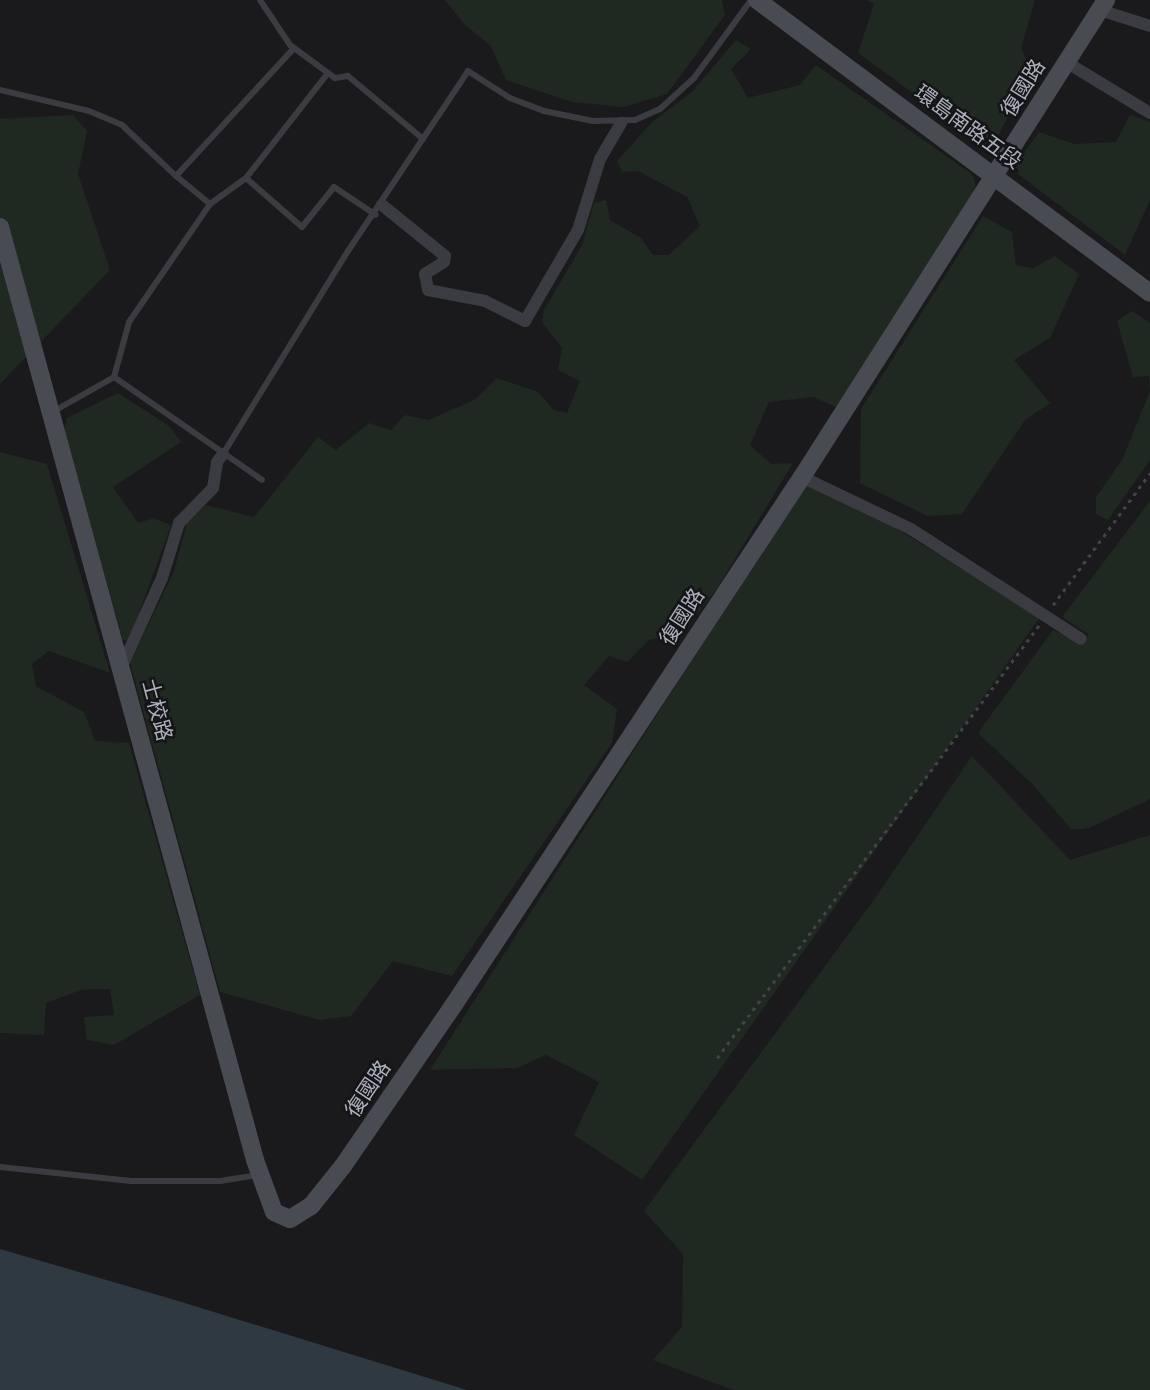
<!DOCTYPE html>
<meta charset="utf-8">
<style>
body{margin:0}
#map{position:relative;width:1150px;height:1390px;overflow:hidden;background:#1a1a1d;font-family:"Source Sans 3","Noto Sans TC",sans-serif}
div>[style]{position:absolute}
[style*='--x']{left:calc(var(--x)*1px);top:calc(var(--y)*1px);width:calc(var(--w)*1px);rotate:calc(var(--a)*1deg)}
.green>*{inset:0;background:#1f2821}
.water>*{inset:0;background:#2f3942}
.path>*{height:2.5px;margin-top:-1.25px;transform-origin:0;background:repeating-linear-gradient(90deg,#414349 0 3.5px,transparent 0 8.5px)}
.lane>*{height:6px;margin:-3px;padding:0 3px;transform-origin:3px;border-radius:3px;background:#3b3c42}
.street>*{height:12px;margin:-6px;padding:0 6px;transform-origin:6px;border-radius:6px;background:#3b3c42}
.secondary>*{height:18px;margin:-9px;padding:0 9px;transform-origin:9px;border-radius:9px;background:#494b52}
span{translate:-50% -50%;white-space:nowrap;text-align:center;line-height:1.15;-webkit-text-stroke:5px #151518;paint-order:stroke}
.street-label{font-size:21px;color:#acb1bd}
</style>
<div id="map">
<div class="green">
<i style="clip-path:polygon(445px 0,722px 0,725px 15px,667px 94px,624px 107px,572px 102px,506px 80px,491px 46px,464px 24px)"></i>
<i style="clip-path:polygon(867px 0,1035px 0,1021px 48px,1032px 72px,998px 136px,977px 140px,858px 53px,874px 4px)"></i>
<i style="clip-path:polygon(736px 40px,751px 49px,731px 69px,748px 98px,800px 85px,816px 65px,972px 174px,976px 185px,971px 197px,836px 407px,813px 397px,769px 402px,750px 445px,771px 464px,793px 463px,718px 587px,684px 631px,649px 640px,627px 662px,609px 656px,584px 685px,617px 709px,612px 743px,452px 976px,393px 961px,351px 1016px,320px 1020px,220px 992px,130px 663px,174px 571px,187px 523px,206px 505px,254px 517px,318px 437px,336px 450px,369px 423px,391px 430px,405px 415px,429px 420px,476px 399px,497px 378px,538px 392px,554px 410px,567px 413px,580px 381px,558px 370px,562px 348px,542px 322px,544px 310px,582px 245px,594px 203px,606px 200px,610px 220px,641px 238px,653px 255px,669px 255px,700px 226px,687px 197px,638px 171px,622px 172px,617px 161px,652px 122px,692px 92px)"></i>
<i style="clip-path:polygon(73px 115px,87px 131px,78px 174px,110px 270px,0 384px,0 119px)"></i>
<i style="clip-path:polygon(1130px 115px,1150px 122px,1150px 200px,1125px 255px,1018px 174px,1017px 162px,1039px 132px,1074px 144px,1116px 142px)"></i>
<i style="clip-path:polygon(983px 216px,1012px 232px,1016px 265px,1033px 268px,1055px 256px,1079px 274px,1050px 338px,1014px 360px,1050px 403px,1025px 420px,962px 514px,928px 516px,860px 483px,861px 409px)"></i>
<i style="clip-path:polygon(1132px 311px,1150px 323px,1150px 460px,1108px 520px,1096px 514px,1096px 497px,1122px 460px,1150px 391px,1149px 376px,1133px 377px,1117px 321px)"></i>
<i style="clip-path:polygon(118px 393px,169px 426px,181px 442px,113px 487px,138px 523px,154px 518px,171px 525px,129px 641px,123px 640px,64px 430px,67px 418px)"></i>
<i style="clip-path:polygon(0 452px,47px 464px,110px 673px,49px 651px,32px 664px,36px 686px,84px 712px,95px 741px,129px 743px,200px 995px,114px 1045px,87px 1040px,84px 1017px,114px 1015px,110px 989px,81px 990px,46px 1003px,44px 1035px,0 1033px)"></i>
<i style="clip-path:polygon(805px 483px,874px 515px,1040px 617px,642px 1180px,574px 1135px,599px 1082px,546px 1055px,517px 1068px,430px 1070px)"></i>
<i style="clip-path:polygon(1150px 501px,1150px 799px,1089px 828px,1072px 830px,1033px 785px,978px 733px,1053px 630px,1083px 643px,1088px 634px,1062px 617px)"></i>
<i style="clip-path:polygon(972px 756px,1070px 860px,1150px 835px,1150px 1390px,733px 1390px,653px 1360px,682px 1327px,683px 1254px,644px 1211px,873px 901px)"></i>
</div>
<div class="water">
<i style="clip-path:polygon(0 1249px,175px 1300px,467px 1390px,0 1390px)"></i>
</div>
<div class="path">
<i style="--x:1053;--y:605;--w:164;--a:-53.7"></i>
<i style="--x:717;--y:1058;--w:540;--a:-53.36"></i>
</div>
<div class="lane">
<i style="--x:260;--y:0;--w:54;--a:56.3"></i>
<i style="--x:290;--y:45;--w:56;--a:36.3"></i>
<i style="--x:335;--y:78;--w:13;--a:-9"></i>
<i style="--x:348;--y:76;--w:98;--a:40"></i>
<i style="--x:0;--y:90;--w:91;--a:13.3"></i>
<i style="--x:89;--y:111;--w:36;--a:23"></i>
<i style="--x:122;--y:125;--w:74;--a:43.4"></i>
<i style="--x:246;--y:178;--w:133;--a:-52"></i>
<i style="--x:210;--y:204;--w:44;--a:-35.8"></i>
<i style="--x:246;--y:178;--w:74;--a:41.2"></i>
<i style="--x:302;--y:227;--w:51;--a:-51.3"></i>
<i style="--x:334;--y:187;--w:50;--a:33.7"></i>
<i style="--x:114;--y:377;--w:180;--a:34.8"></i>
<i style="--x:54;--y:411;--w:69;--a:-29.5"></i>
<i style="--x:114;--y:377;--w:57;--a:-74.7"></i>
<i style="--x:129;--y:322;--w:143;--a:-55.5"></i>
<i style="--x:210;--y:204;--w:44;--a:-140.5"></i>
<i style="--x:176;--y:176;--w:174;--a:-47.3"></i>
<i style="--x:223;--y:454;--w:238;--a:-58.4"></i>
<i style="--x:348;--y:251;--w:216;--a:-56.3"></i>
<i style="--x:468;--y:71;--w:50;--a:32.7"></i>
<i style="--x:510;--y:98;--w:36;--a:21"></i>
<i style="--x:544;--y:111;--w:50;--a:11.5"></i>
<i style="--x:593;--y:121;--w:42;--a:-1.4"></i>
<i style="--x:635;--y:120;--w:27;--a:-24"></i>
<i style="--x:660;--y:109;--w:46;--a:-42.4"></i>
<i style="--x:694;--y:78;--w:97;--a:-53.8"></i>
<i style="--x:0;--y:1167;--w:132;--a:6.1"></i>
<i style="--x:131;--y:1181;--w:89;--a:0"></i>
<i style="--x:220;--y:1181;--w:39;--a:-9"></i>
</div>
<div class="street">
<i style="--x:1100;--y:10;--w:52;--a:17.7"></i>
<i style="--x:1066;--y:62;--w:98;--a:31.3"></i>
<i style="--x:382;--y:205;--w:81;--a:39"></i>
<i style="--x:445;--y:256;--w:6;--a:99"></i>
<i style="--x:444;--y:262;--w:22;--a:148"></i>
<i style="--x:425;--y:274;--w:16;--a:79"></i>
<i style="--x:428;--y:290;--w:58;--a:10.9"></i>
<i style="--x:485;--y:301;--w:45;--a:26.6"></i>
<i style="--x:525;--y:321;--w:105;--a:-59.8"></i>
<i style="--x:578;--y:230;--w:74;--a:-72.8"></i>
<i style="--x:600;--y:159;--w:42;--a:-59.7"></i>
<i style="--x:802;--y:477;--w:121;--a:25.5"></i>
<i style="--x:911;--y:529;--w:202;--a:32.9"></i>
<i style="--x:122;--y:666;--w:97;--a:-65.6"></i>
<i style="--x:162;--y:578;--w:58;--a:-72.8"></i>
<i style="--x:179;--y:523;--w:49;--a:-45.8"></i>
<i style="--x:213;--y:488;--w:26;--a:-81"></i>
<i style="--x:217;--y:462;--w:10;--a:-53"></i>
</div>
<div class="secondary">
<i style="--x:757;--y:0;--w:490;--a:36.7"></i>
<i style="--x:0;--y:227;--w:967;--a:74.71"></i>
<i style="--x:255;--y:1160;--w:55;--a:69.9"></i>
<i style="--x:274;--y:1212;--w:17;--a:24"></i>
<i style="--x:290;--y:1219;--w:25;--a:-32"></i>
<i style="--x:311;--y:1206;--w:51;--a:-51.3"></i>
<i style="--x:343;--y:1166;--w:194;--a:-55.5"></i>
<i style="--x:453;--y:1006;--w:634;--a:-56.59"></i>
<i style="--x:802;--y:477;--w:566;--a:-57.49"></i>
</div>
<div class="street-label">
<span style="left:1023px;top:88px;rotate:-58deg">復國路</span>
<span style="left:968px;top:127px;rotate:36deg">環島南路五段</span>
<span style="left:682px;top:617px;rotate:-57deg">復國路</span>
<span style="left:157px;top:710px;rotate:75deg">士校路</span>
<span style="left:368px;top:1089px;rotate:-56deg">復國路</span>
</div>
</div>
